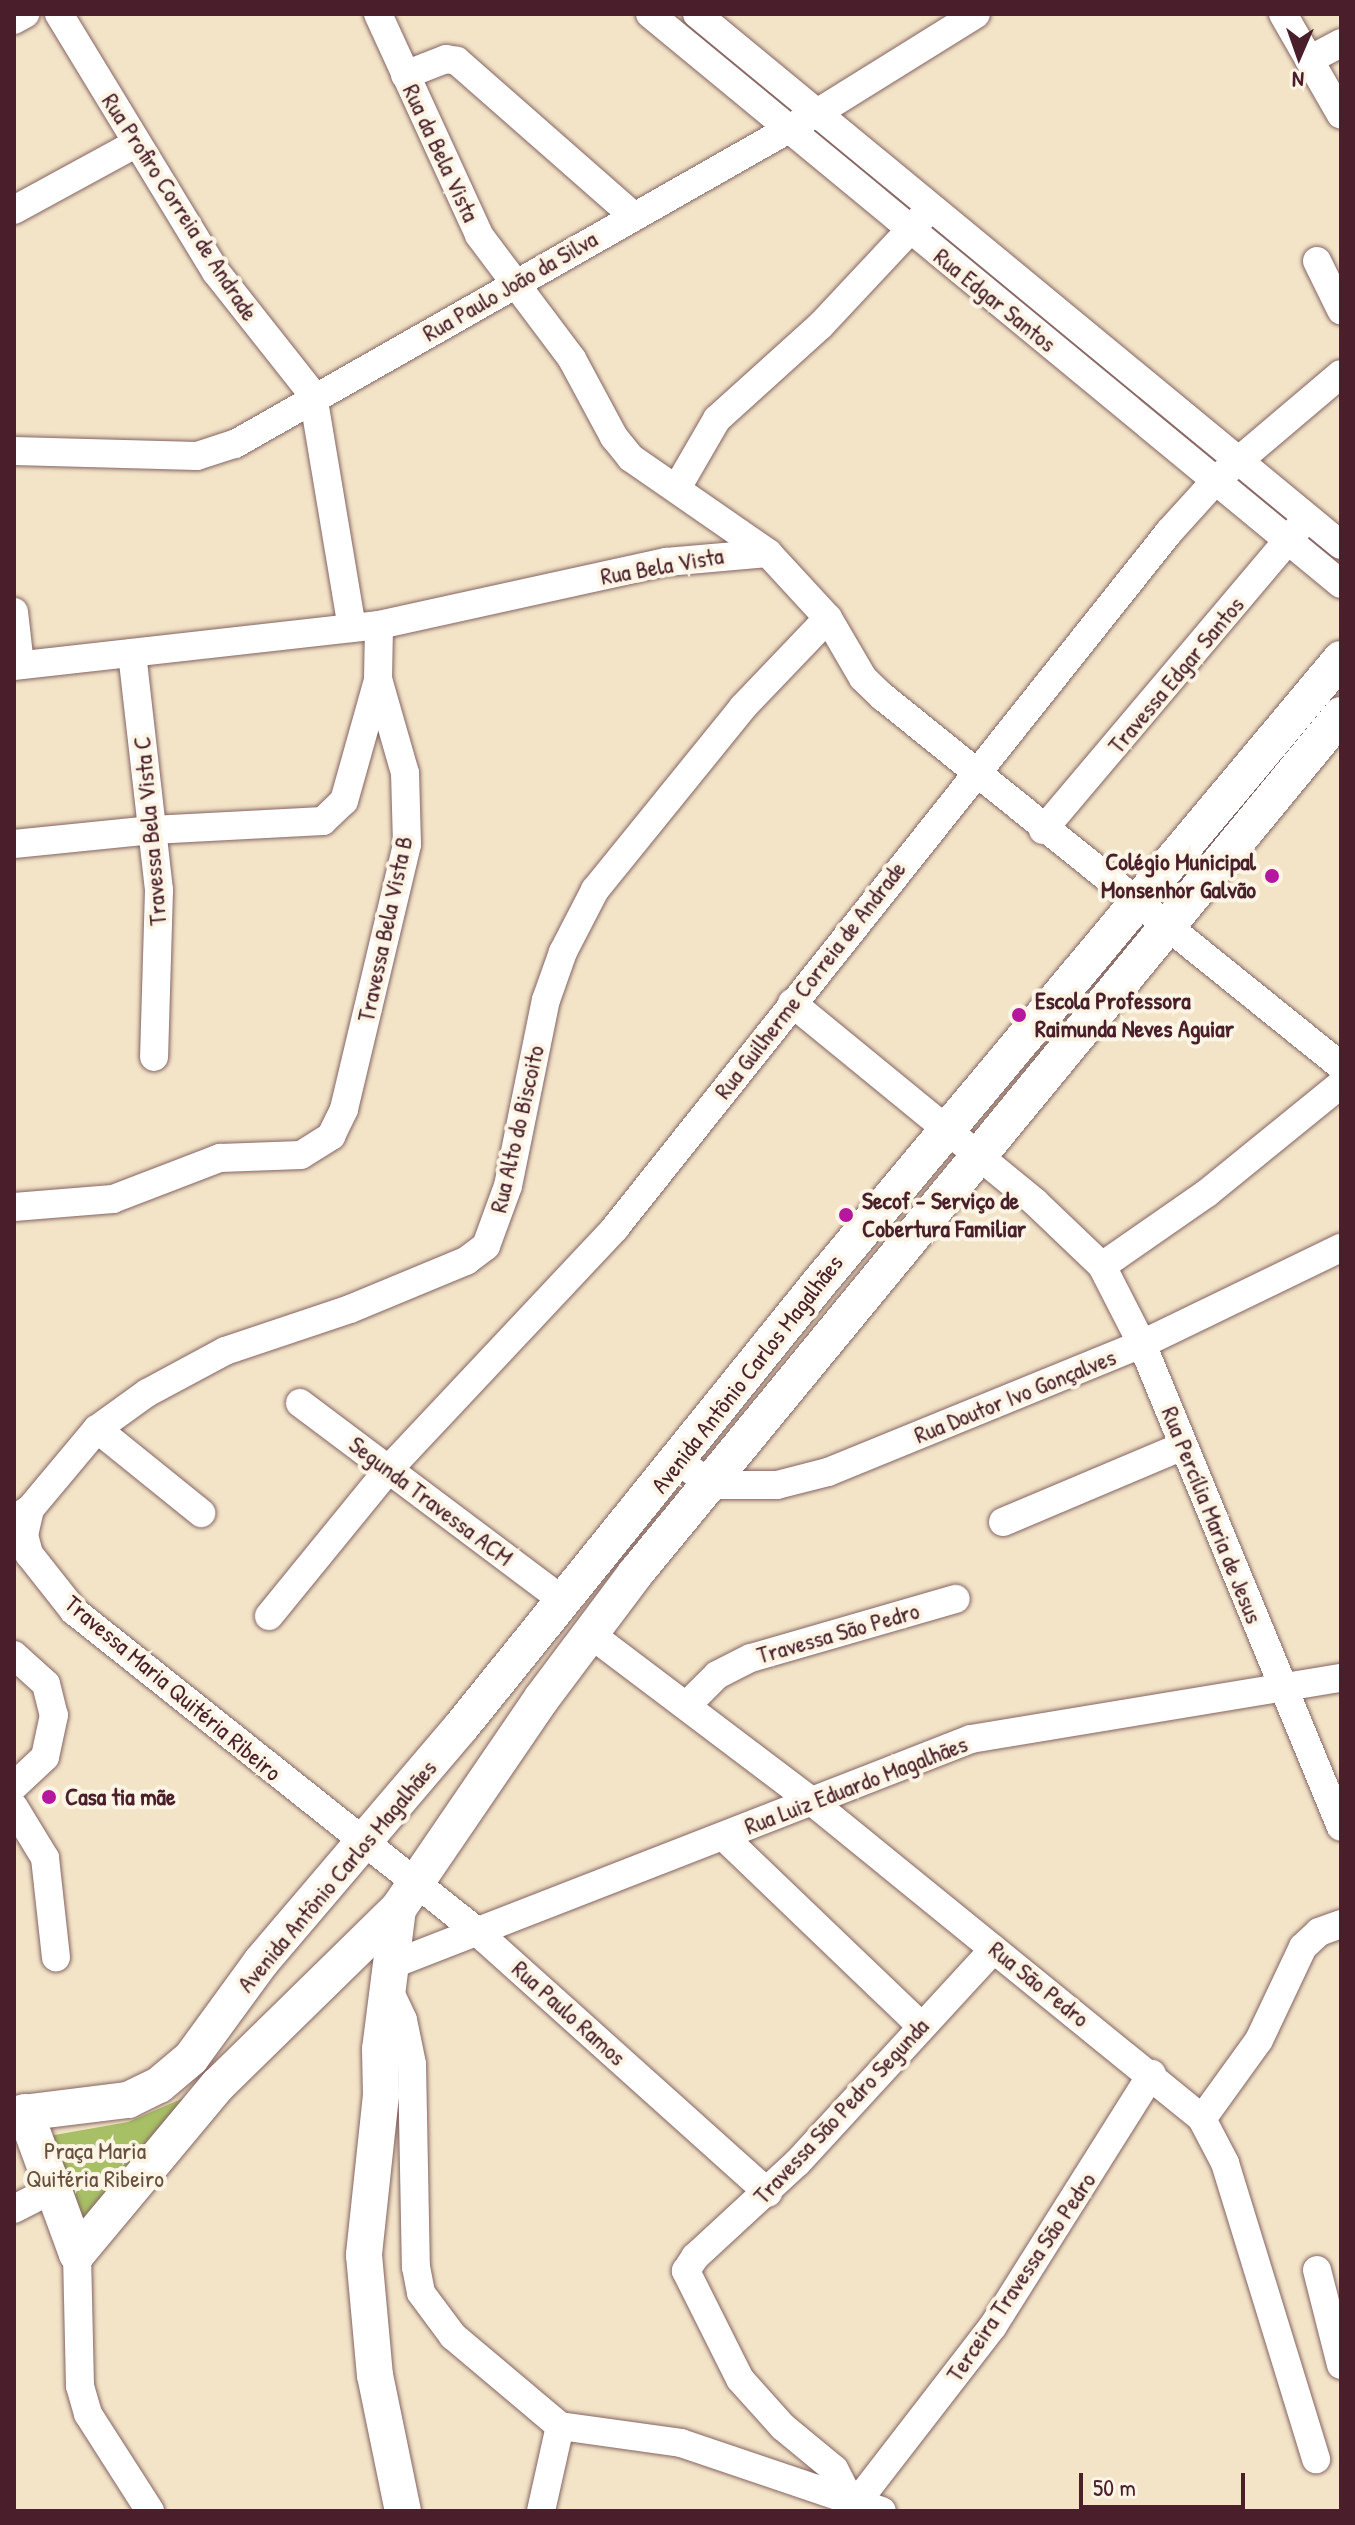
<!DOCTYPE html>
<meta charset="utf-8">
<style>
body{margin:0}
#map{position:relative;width:1355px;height:2525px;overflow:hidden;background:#f3e4c8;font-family:"Patrick Hand",sans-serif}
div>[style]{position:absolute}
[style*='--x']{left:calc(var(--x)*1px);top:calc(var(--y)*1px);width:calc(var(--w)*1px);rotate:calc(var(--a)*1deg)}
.green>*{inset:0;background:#a7bf65}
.roads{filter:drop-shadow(0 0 2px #856462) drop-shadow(0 0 2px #856462)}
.minor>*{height:28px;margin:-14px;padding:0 14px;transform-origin:14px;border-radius:14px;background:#fff}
.major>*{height:36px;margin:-18px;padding:0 18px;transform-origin:18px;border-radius:18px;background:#fff}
.dots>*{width:22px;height:22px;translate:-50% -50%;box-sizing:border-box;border:4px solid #fcf5e5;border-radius:50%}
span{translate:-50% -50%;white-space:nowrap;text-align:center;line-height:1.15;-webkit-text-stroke:8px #fcf5e5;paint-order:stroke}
.street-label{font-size:24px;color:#4a1f2b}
.poi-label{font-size:24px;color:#4a1f2b;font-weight:700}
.right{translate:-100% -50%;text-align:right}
.left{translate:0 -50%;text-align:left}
.park-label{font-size:24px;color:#664f3c}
.frame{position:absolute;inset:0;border:16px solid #4a1f2b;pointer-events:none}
.north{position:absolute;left:1259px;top:16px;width:80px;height:80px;-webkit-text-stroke:6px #fcf5e5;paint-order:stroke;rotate:182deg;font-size:22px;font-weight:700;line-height:32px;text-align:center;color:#4a1f2b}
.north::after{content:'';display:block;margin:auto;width:28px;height:36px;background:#4a1f2b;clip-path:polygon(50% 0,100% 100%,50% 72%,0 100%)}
.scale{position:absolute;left:1079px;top:2473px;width:166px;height:36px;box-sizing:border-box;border:4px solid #4a1f2b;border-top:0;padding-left:10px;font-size:24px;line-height:28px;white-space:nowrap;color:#4a1f2b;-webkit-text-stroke:6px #fcf5e5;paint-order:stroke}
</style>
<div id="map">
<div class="green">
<i style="clip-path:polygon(193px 2094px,93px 2220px,81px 2219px,49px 2136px,128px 2122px)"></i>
</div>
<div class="roads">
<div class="minor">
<i style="--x:59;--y:14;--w:302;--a:58.7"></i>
<i style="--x:216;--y:272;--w:157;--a:51.7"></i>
<i style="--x:313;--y:395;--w:236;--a:80.5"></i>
<i style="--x:378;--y:14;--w:243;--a:65.4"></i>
<i style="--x:479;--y:235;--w:155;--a:53.1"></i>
<i style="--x:572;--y:359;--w:89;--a:61.7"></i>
<i style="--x:614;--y:437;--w:27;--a:51"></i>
<i style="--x:631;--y:458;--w:167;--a:34.7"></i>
<i style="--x:768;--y:553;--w:88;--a:47.3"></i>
<i style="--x:828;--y:618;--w:69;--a:59.7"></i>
<i style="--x:863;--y:678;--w:28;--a:44"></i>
<i style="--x:883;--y:697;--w:588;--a:38.86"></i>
<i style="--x:650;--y:14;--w:896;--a:39.52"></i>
<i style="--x:697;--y:14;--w:835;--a:39.51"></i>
<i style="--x:1283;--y:14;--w:116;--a:60.1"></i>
<i style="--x:14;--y:20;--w:13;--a:-29"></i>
<i style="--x:1309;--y:60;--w:36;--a:-28"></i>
<i style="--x:405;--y:75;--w:44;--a:-21.3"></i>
<i style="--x:446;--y:59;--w:11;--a:10"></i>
<i style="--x:457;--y:61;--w:233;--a:41.3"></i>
<i style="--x:14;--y:210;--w:140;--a:-28.6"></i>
<i style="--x:1317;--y:261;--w:55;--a:63.9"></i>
<i style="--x:14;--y:451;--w:183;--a:1.6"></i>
<i style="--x:197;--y:456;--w:40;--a:-18"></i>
<i style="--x:235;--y:444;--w:670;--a:-29.63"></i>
<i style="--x:817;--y:113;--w:187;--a:-31.9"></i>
<i style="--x:677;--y:488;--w:80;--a:-59.9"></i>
<i style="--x:717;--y:419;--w:140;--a:-42.1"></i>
<i style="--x:821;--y:325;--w:148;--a:-46.9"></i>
<i style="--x:14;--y:612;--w:53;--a:83.5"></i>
<i style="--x:132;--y:653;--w:239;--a:83.5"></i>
<i style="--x:159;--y:890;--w:167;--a:91.7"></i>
<i style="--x:14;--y:666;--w:367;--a:-6.4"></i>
<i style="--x:379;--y:625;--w:294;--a:-12.4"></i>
<i style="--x:666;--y:562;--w:102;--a:-5"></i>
<i style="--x:1043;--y:830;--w:395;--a:-49.8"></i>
<i style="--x:14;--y:844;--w:139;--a:-5.8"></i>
<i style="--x:152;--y:830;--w:171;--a:-3"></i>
<i style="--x:323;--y:821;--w:29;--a:-44"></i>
<i style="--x:344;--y:801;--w:126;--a:-74.3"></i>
<i style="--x:792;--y:1003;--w:314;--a:39.3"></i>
<i style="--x:1035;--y:1202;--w:93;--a:43.7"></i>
<i style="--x:1102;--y:1266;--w:88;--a:62.9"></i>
<i style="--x:1142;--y:1344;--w:522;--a:67.61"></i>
<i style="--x:14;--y:1207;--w:99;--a:-4.6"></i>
<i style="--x:113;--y:1199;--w:115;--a:-21"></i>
<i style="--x:220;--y:1158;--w:81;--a:-2.1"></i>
<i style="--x:301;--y:1155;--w:36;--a:-32"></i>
<i style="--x:331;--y:1136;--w:30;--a:-64"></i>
<i style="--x:344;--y:1109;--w:272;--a:-76.6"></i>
<i style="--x:407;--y:844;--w:71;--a:-91.6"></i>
<i style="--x:405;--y:773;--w:98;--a:-106"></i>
<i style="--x:378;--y:679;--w:54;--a:-88.9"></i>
<i style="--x:1102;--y:1266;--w:128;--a:-34.8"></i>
<i style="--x:1207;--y:1193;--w:173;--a:-39.1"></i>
<i style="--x:300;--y:1403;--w:328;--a:36.9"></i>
<i style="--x:97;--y:1429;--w:134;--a:38.9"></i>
<i style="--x:680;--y:1462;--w:39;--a:36"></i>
<i style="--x:712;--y:1485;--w:65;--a:0"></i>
<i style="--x:777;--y:1485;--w:53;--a:-14.3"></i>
<i style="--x:828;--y:1472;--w:339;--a:-22.2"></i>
<i style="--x:1142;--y:1344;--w:221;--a:-25.8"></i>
<i style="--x:30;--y:1509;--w:27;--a:103"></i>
<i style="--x:24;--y:1535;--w:20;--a:75"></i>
<i style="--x:29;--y:1554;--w:73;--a:51.7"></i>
<i style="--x:74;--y:1611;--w:511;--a:38.48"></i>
<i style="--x:474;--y:1929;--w:395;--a:41.9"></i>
<i style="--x:14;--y:1519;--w:19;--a:-32"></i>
<i style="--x:30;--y:1509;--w:104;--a:-50.1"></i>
<i style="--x:97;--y:1429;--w:62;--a:-35.8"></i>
<i style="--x:147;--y:1393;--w:89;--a:-28.3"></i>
<i style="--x:225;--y:1351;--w:132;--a:-18.6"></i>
<i style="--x:350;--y:1309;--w:126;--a:-22.5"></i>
<i style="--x:466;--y:1261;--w:25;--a:-37"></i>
<i style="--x:486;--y:1246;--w:64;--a:-69.9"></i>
<i style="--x:508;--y:1186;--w:190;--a:-78.5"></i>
<i style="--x:546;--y:1000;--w:51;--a:-70.5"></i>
<i style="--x:563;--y:952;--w:70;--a:-62.7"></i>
<i style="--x:595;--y:890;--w:235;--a:-51"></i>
<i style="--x:743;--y:707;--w:123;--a:-46.3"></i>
<i style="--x:1003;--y:1522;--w:195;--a:-22.9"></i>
<i style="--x:269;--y:1616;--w:190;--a:-50.8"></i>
<i style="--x:389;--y:1469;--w:330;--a:-46.8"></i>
<i style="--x:615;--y:1228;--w:890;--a:-51.48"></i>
<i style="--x:1169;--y:532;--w:72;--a:-47.8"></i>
<i style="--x:1217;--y:479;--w:162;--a:-40.3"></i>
<i style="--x:589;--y:1633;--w:283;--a:37.1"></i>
<i style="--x:815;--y:1804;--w:499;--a:39.1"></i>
<i style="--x:1202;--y:2119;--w:50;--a:62.4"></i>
<i style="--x:1225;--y:2163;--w:310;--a:72.9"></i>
<i style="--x:14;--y:1655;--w:43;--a:42.2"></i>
<i style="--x:46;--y:1684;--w:32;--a:76"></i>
<i style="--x:54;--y:1715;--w:43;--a:102.1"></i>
<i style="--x:45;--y:1757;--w:42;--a:136.9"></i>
<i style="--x:687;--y:1705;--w:42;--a:-45"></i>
<i style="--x:717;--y:1675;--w:38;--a:-27"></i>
<i style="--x:751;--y:1658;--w:213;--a:-16.1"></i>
<i style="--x:14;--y:1807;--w:60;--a:58.7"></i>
<i style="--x:45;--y:1858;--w:100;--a:83.7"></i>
<i style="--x:724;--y:1837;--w:273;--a:43.8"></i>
<i style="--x:391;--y:1965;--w:622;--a:-21.29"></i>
<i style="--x:971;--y:1739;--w:375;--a:-9.4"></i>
<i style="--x:389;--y:1990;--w:33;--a:65"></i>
<i style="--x:403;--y:2020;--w:45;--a:78.4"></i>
<i style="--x:412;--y:2064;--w:203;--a:88.9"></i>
<i style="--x:416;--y:2267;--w:26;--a:79"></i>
<i style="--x:421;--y:2293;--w:54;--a:53.3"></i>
<i style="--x:453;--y:2336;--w:140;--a:40.1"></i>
<i style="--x:560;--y:2426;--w:122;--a:8"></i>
<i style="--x:681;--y:2443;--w:212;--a:18.7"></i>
<i style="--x:1202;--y:2119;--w:97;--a:-54.2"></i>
<i style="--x:1259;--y:2040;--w:103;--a:-64.7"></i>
<i style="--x:1303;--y:1947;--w:22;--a:-43"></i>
<i style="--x:1319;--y:1932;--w:23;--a:-20"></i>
<i style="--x:14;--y:2209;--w:44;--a:-27.1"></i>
<i style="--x:77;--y:2254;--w:132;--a:88.7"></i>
<i style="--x:80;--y:2386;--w:29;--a:74"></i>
<i style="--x:88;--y:2414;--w:115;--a:57.4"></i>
<i style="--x:1317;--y:2270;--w:98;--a:75.8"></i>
<i style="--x:848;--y:2496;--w:30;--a:-117"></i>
<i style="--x:834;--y:2469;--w:66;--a:-140.5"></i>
<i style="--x:783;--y:2427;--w:64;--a:-131.9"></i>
<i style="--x:740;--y:2379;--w:121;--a:-116.6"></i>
<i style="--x:686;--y:2271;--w:17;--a:-57"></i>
<i style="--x:695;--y:2257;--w:140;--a:-42.7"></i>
<i style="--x:798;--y:2162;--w:289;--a:-47.4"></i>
<i style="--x:541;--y:2511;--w:87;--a:-77.4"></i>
<i style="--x:850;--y:2511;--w:234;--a:-52.3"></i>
<i style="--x:993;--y:2326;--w:298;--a:-57.8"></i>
</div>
<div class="major">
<i style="--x:398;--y:1909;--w:141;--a:97.3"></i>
<i style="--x:380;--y:2049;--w:46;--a:88.8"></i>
<i style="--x:381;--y:2095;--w:161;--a:96.1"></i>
<i style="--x:364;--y:2255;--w:121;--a:84.8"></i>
<i style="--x:375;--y:2375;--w:139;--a:78.4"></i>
<i style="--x:25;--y:2112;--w:151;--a:69.9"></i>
<i style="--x:77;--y:2254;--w:220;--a:-50.2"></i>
<i style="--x:218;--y:2085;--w:252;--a:-44.4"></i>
<i style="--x:398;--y:1909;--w:255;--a:-55.7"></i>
<i style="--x:542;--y:1698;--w:155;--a:-53.1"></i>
<i style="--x:635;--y:1574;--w:1112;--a:-50.58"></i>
<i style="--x:14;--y:2114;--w:115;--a:-7"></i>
<i style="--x:128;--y:2100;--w:34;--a:-26"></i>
<i style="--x:159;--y:2085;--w:42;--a:-40.2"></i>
<i style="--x:191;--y:2058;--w:119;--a:-53.9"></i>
<i style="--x:261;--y:1962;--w:309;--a:-49.6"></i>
<i style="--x:461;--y:1727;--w:572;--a:-51.11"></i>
<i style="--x:820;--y:1282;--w:812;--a:-50.1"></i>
</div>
</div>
<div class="dots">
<i style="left:1272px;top:876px;background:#b5179e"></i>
<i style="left:1019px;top:1015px;background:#b5179e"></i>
<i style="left:846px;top:1215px;background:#b5179e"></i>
<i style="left:49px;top:1797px;background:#b5179e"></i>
</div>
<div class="street-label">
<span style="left:441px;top:153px;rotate:65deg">Rua da Bela Vista</span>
<span style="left:180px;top:207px;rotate:57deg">Rua Profiro Correia de Andrade</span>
<span style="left:510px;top:286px;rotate:-30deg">Rua Paulo João da Silva</span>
<span style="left:995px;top:300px;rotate:39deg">Rua Edgar Santos</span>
<span style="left:662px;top:566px;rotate:-10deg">Rua Bela Vista</span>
<span style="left:1176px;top:675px;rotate:-50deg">Travessa Edgar Santos</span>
<span style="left:150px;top:831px;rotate:-95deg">Travessa Bela Vista C</span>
<span style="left:385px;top:929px;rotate:-78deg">Travessa Bela Vista B</span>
<span style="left:810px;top:980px;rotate:-52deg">Rua Guilherme Correia de Andrade</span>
<span style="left:517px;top:1129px;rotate:-77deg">Rua Alto do Biscoito</span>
<span style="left:747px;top:1374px;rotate:-52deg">Avenida Antônio Carlos Magalhães</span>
<span style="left:1015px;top:1396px;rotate:-22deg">Rua Doutor Ivo Gonçalves</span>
<span style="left:431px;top:1501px;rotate:37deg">Segunda Travessa ACM</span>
<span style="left:1212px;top:1515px;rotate:68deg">Rua Percília Maria de Jesus</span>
<span style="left:838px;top:1633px;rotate:-16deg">Travessa São Pedro</span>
<span style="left:173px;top:1688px;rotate:40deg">Travessa Maria Quitéria Ribeiro</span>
<span style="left:856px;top:1785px;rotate:-21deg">Rua Luiz Eduardo Magalhães</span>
<span style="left:337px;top:1876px;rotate:-50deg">Avenida Antônio Carlos Magalhães</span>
<span style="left:1039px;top:1984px;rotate:39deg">Rua São Pedro</span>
<span style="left:569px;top:2013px;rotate:42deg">Rua Paulo Ramos</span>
<span style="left:841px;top:2111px;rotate:-47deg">Travessa São Pedro Segunda</span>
<span style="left:1021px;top:2277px;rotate:-56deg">Terceira Travessa São Pedro</span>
</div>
<div class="poi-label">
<span class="right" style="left:1256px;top:876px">Colégio Municipal<br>Monsenhor Galvão</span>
<span class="left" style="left:1035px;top:1015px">Escola Professora<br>Raimunda Neves Aguiar</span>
<span class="left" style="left:862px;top:1215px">Secof - Serviço de<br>Cobertura Familiar</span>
<span class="left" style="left:65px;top:1797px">Casa tia mãe</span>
</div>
<div class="park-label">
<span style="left:95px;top:2165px">Praça Maria<br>Quitéria Ribeiro</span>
</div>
<div class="frame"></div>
<div class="north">N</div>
<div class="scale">50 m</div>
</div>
